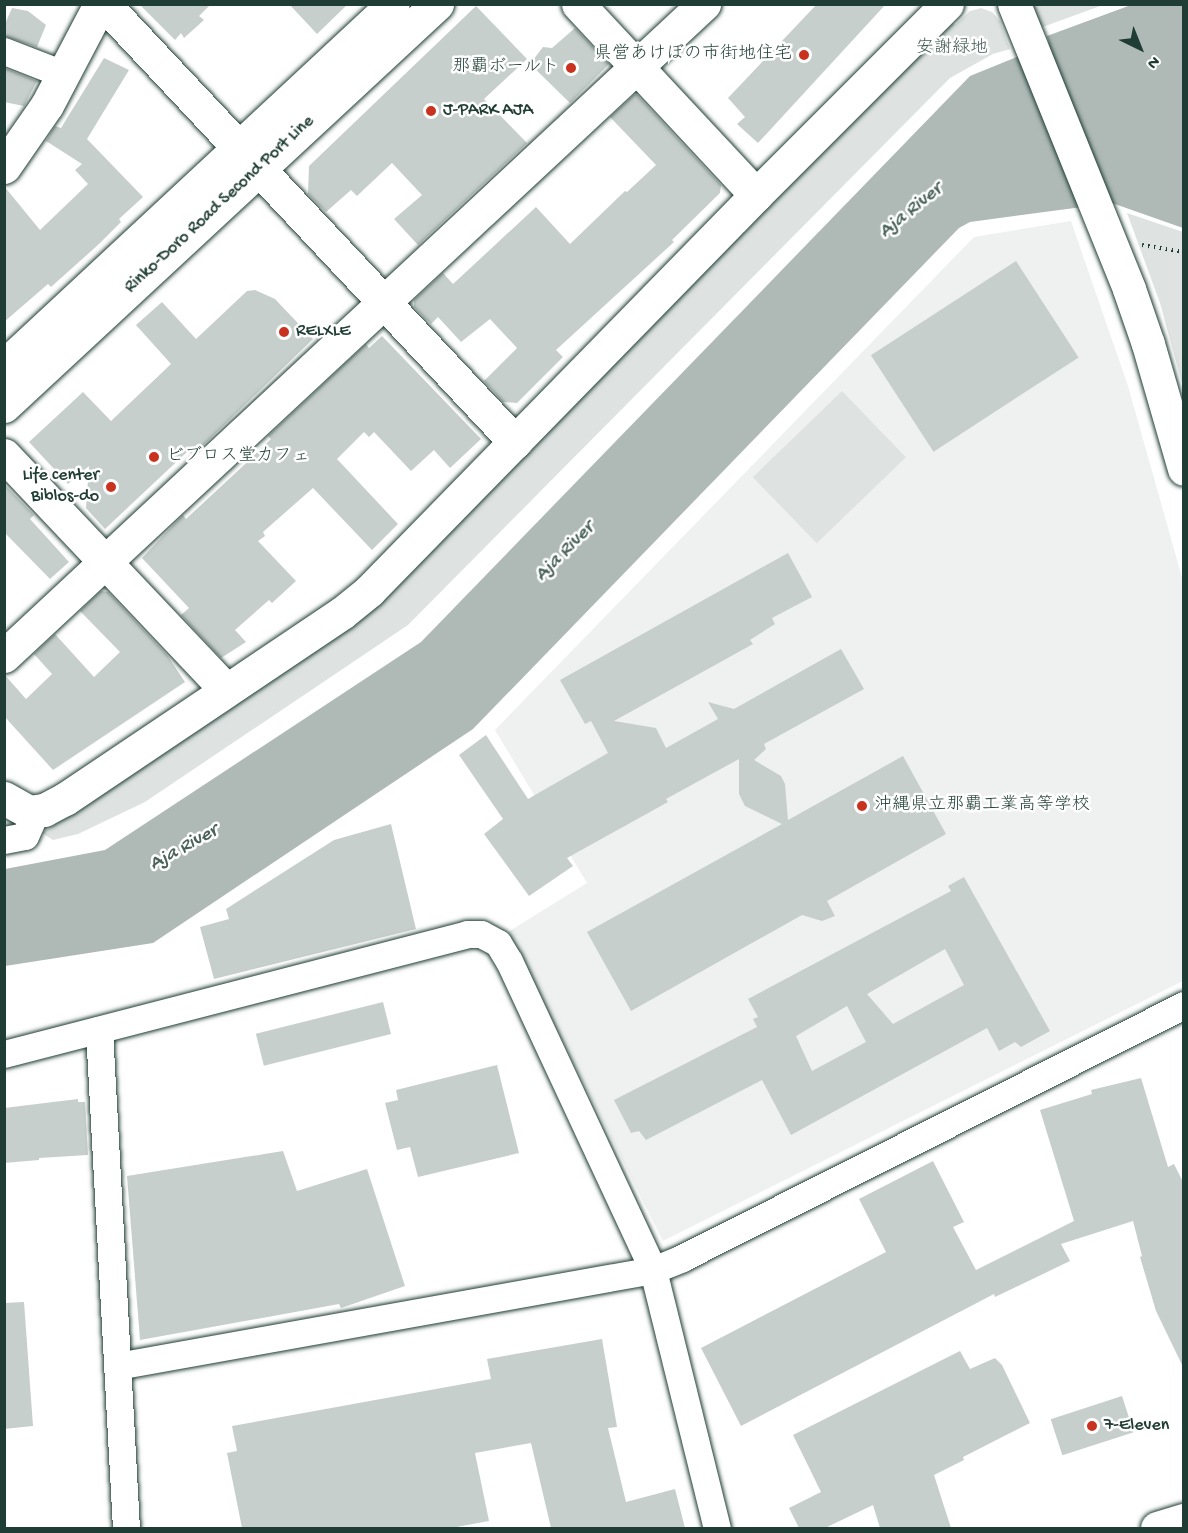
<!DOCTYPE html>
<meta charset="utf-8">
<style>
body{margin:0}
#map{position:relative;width:1188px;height:1533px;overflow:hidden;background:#fff;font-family:"Gochi Hand","Klee One",sans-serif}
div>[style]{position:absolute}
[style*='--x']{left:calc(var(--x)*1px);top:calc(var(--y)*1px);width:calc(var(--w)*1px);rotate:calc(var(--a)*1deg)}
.built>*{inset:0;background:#eef1f0}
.green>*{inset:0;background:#dee3e2;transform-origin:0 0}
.water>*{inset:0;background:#afbab7}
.building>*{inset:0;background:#c7cfcc;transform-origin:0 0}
.path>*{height:4px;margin-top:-2px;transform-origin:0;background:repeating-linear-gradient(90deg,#1f3d34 0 1.5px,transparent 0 6px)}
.roads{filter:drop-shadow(0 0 2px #1f3d34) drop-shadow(0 0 2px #1f3d34)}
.minor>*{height:27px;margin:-13.5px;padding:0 13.5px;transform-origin:13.5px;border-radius:13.5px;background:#fff}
.tertiary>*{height:33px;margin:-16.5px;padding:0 16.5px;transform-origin:16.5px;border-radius:16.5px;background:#fff}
.dots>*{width:16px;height:16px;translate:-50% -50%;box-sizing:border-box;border:3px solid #fff;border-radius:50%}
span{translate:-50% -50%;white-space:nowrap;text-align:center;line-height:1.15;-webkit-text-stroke:5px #fff;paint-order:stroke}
.park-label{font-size:18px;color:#455e57}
.poi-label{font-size:18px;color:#1f3d34}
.right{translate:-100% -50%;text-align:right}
.left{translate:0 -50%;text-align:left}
.street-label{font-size:18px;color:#1f3d34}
.water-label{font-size:20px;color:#4a625b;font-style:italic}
.frame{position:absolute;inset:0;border:6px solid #1f3d34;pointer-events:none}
.north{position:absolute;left:1110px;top:18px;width:60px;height:60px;-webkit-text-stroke:4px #fff;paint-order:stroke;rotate:137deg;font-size:16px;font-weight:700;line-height:24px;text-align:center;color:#1f3d34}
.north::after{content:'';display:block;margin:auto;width:21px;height:27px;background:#1f3d34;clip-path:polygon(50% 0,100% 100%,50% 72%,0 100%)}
</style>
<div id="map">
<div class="built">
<i style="clip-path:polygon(1071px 221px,1128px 386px,1183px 581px,1183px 981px,663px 1241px,508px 932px,587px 883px,495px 730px,974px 237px)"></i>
</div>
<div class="green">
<i style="clip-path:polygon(1030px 5px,1103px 5px,1040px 28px)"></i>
<i style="clip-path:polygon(981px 8px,992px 12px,1000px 21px,1010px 49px,993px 54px,950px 78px,408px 625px,145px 802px,78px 834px,53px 840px,42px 833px,278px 674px,948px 19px,955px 25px,970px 11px)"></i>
<i style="clip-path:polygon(1127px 213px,1183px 232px,1183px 387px,1160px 303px)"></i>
<i style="left:842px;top:391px;width:92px;height:124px;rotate:46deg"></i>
</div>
<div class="water">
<i style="clip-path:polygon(1131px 5px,1183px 5px,1183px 228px,1112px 203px,970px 222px,959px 228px,473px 729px,153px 943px,5px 966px,5px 869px,105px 850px,421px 642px,970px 76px,1049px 44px,1047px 36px)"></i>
</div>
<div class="building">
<i style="clip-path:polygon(139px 4px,211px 4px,199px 16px,204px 20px,184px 38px,181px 33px,175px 40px)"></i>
<i style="clip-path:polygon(289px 4px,348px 4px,317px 34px)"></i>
<i style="clip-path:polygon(817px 4px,886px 4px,758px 143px,737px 124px,745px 117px,728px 98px)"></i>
<i style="clip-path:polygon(476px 6px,527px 59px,484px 99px,527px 143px,418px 245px,394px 219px,422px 195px,392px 163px,357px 196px,351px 190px,326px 212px,308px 194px,309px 166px)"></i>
<i style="clip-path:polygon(12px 8px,28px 11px,46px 25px,37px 47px,4px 36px,4px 26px)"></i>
<i style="clip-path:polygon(575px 28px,609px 64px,570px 103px,530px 64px,543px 47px,552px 48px)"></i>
<i style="clip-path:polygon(104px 58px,129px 70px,87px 139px,143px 197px,119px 219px,121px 222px,99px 244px,51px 287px,48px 284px,4px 322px,4px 186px,40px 230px,88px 184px,75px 170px,82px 164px,46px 141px,55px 126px,61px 128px)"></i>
<i style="clip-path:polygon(4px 68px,37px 81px,24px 106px,4px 102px)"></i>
<i style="clip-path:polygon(634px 95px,637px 95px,721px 185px,720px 193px,672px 240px,674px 242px,556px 350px,563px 357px,517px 403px,503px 402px,484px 381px,517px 348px,490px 319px,461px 342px,438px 317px,431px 324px,414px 307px,414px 300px,443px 273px,453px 284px,536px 207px,570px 244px,625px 191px,627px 192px,656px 165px,610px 117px)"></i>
<i style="left:1016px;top:261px;width:115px;height:173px;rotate:57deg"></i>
<i style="clip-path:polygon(255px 290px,275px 299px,313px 339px,193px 455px,188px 451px,105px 529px,86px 508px,89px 466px,68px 484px,29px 442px,83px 392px,111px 421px,171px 364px,136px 325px,162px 302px,196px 339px,247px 291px)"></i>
<i style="clip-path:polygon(382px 336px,481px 439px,450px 468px,434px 450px,411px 471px,374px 432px,369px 437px,364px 432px,337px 459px,398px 524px,372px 550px,313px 488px,263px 532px,265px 536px,258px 541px,296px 581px,272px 603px,269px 600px,235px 630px,246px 642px,221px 658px,181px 615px,189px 608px,142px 558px,183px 515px,186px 519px,243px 466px,271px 439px,268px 436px,366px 344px,369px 348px)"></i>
<i style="clip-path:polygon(4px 484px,34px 515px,30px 519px,69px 562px,50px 579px,4px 532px)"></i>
<i style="clip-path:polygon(788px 553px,812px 597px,772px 618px,775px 624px,750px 640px,753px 644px,614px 721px,656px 728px,666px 748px,718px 719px,708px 702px,734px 709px,841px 649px,864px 689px,764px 744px,766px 749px,754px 760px,781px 776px,785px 784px,788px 820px,903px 756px,946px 834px,827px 901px,835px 916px,822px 921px,802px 915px,631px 1011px,587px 932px,782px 824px,745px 806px,739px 794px,739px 759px,666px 799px,668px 802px,567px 858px,573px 866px,529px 896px,484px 834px,503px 819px,459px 755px,486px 735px,528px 799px,608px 753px,591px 721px,585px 724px,560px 680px)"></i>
<i style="clip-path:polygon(101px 591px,108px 592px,167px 655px,185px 682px,53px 770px,4px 716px,4px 674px,26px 699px,52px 674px,34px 654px,55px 634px,94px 677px,120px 652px,80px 611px)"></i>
<i style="clip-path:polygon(391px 824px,416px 929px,214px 979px,200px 927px,229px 919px,226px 909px,334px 840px)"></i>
<i style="clip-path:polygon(evenodd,964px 877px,1050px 1031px,1021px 1047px,1015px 1042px,999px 1051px,987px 1028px,791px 1135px,762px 1080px,646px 1140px,639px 1131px,631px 1133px,614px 1100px,757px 1027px,753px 1019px,758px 1017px,748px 999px,951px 891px,948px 886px,964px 877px,945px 949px,964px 985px,893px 1024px,867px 994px,945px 949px,964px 877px,847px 1006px,866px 1042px,812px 1071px,796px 1036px,847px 1006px)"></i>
<i style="left:383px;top:1002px;width:33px;height:131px;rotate:76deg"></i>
<i style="clip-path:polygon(497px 1065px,519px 1153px,418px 1177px,410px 1147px,397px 1150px,385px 1103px,398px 1100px,396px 1090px)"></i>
<i style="clip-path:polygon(1141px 1078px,1168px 1167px,1174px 1164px,1184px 1184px,1184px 1369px,1156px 1311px,1140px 1257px,1142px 1256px,1133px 1221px,1061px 1244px,1070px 1261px,995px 1297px,994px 1294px,741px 1426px,701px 1348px,886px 1252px,859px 1199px,933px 1161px,964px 1222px,953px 1227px,976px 1270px,1074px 1221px,1040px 1110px,1092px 1094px,1091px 1090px)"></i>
<i style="clip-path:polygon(78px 1099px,78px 1102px,85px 1102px,88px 1155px,39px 1158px,39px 1160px,4px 1163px,4px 1108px)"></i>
<i style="clip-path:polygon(283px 1151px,297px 1191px,367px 1169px,405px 1286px,341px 1308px,339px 1304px,140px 1340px,127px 1176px)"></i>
<i style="clip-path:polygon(24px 1302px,33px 1426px,4px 1429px,4px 1303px)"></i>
<i style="clip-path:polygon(602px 1339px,617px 1427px,608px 1428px,626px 1502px,675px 1489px,685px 1528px,551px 1528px,531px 1443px,475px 1453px,489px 1521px,451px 1528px,242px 1528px,227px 1453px,237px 1451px,232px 1426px,491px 1379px,487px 1359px)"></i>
<i style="clip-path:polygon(960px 1351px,970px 1369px,995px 1358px,1002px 1365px,1030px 1423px,963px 1457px,964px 1460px,934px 1475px,951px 1528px,880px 1528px,873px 1505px,825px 1528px,799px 1528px,789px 1508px,821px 1492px,793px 1435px)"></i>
<i style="left:1122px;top:1396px;width:38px;height:75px;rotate:72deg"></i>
</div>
<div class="path">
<i style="--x:1142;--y:245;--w:43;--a:9.5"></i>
</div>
<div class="roads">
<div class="minor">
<i style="--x:4;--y:51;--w:63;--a:21.3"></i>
<i style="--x:4;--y:840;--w:21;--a:-11"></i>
<i style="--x:25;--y:836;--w:27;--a:-66"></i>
<i style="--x:99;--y:1030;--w:499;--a:86.9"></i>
<i style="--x:4;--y:1054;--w:478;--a:-14.5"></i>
<i style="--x:467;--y:934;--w:14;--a:0"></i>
<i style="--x:481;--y:934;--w:19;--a:28"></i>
<i style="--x:498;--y:943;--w:21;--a:59"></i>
<i style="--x:509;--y:961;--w:341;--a:65"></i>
<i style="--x:653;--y:1270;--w:266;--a:76.1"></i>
<i style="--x:117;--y:1366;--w:545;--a:-10.15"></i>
<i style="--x:653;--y:1270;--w:31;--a:-22"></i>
<i style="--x:682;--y:1258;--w:562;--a:-26.75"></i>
</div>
<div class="tertiary">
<i style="--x:104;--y:4;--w:601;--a:46.82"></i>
<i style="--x:578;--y:4;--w:261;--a:47"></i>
<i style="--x:1014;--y:4;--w:307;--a:68"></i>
<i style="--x:1129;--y:289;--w:58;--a:70.9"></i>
<i style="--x:1148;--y:344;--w:130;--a:73.9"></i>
<i style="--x:4;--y:167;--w:75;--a:-55.3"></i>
<i style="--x:47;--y:105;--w:114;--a:-62.3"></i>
<i style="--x:4;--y:366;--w:531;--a:-42.94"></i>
<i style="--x:4;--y:406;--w:591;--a:-42.87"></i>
<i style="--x:4;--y:455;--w:322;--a:46.6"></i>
<i style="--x:4;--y:656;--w:957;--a:-42.97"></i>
<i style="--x:4;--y:798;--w:29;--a:29"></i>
<i style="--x:29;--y:812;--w:15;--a:-8"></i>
<i style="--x:44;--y:810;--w:24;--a:-28"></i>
<i style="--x:65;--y:799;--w:334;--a:-33.9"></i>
<i style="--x:342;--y:613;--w:35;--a:-39"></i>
<i style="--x:369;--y:591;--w:554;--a:-45.66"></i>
<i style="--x:756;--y:195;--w:270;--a:-45"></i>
<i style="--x:1157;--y:1528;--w:28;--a:-17"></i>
</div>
</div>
<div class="dots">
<i style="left:804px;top:55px;background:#c8321e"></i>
<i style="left:571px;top:68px;background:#c8321e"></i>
<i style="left:431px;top:111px;background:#c8321e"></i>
<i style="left:284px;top:332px;background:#c8321e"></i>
<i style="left:154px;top:457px;background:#c8321e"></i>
<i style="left:111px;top:487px;background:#c8321e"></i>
<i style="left:862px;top:806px;background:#c8321e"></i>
<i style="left:1092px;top:1426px;background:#c8321e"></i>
</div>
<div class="park-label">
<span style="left:952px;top:49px">安謝緑地</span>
</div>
<div class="poi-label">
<span class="right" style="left:792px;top:55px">県営あけぼの市街地住宅</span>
<span class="right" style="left:559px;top:68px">那覇ボールト</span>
<span class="left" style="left:443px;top:111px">J-PARK AJA</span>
<span class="left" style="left:296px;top:332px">RELXLE</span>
<span class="left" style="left:166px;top:457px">ビブロス堂カフェ</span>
<span class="right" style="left:99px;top:487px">Life center<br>Biblos-do</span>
<span class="left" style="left:874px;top:806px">沖縄県立那覇工業高等学校</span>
<span class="left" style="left:1104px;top:1426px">7-Eleven</span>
</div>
<div class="street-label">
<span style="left:220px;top:205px;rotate:-43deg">Rinko-Doro Road Second Port Line</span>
</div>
<div class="water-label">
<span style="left:911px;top:211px;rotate:-39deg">Aja River</span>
<span style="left:565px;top:552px;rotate:-45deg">Aja River</span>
<span style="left:184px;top:848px;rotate:-29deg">Aja River</span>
</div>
<div class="frame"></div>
<div class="north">N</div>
</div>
